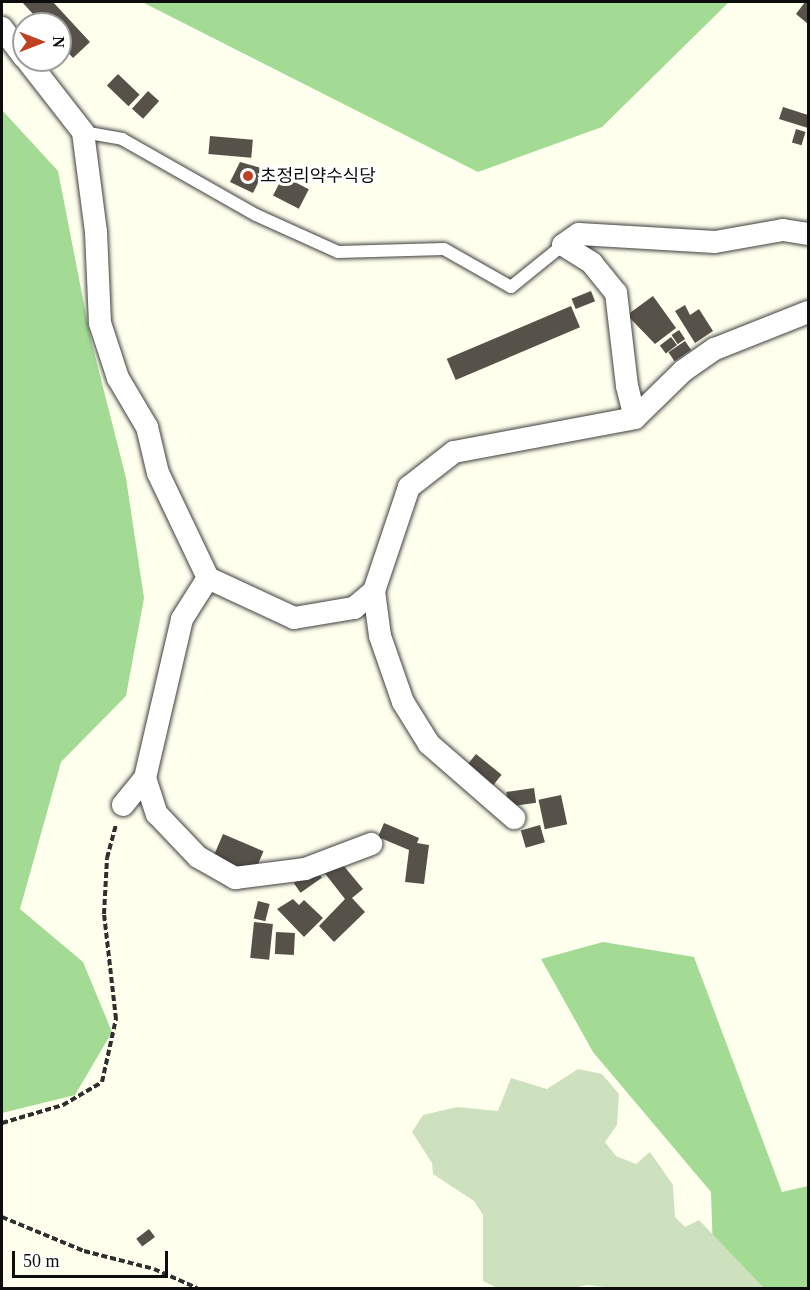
<!DOCTYPE html>
<meta charset="utf-8">
<style>
body{margin:0}
#map{position:relative;width:810px;height:1290px;overflow:hidden;background:#feffed;font-family:"Times New Roman","Noto Sans KR",serif}
div>[style]{position:absolute}
[style*='--x']{left:calc(var(--x)*1px);top:calc(var(--y)*1px);width:calc(var(--w)*1px);rotate:calc(var(--a)*1deg)}
.forest>*{inset:0;background:#a3db95}
.cemetery>*{inset:0;background:#cde1be}
.building>*{inset:0;background:#565149;transform-origin:0 0}
.path>*{height:4px;margin-top:-2px;transform-origin:0;background:repeating-linear-gradient(90deg,#2f2f2f 0 6px,transparent 0 9px)}
.roads{filter:drop-shadow(0 0 2px #404040) drop-shadow(0 0 2px #404040)}
.lane>*{height:12px;margin:-6px;padding:0 6px;transform-origin:6px;border-radius:6px;background:#fff}
.street>*{height:22px;margin:-11px;padding:0 11px;transform-origin:11px;border-radius:11px;background:#fff}
.dots>*{width:16px;height:16px;translate:-50% -50%;box-sizing:border-box;border:3px solid #fff;border-radius:50%}
span{translate:-50% -50%;white-space:nowrap;text-align:center;line-height:1.15;-webkit-text-stroke:6px #fff;paint-order:stroke}
.poi-label{font-size:18px;color:#0d0d0d}
.left{translate:0 -50%;text-align:left}
.frame{position:absolute;inset:0;border:3px solid #0d0d0d;pointer-events:none}
.north{position:absolute;left:12px;top:12px;width:60px;height:60px;box-sizing:border-box;background:#fff;border:2px solid #9e9e9e;border-radius:50%;rotate:90deg;font-size:16px;font-weight:700;line-height:24px;text-align:center;color:#0d0d0d}
.north::after{content:'';display:block;margin:auto;width:21px;height:27px;background:#bf4122;clip-path:polygon(50% 0,100% 100%,50% 72%,0 100%)}
.scale{position:absolute;left:12px;top:1251px;width:156px;height:27px;box-sizing:border-box;border:3px solid #0d0d0d;border-top:0;padding-left:8px;font-size:18px;line-height:21px;white-space:nowrap;color:#0d0d0d;-webkit-text-stroke:4px #fff;paint-order:stroke}
</style>
<div id="map">
<div class="forest">
<i style="clip-path:polygon(142px 2px,729px 2px,602px 127px,478px 172px)"></i>
<i style="clip-path:polygon(2px 110px,58px 171px,91px 340px,126px 478px,144px 598px,126px 696px,61px 762px,20px 909px,83px 962px,112px 1032px,75px 1095px,2px 1113px)"></i>
<i style="clip-path:polygon(603px 942px,694px 957px,782px 1192px,808px 1186px,808px 1288px,674px 1288px,713px 1253px,711px 1192px,593px 1052px,541px 959px)"></i>
</div>
<div class="cemetery">
<i style="clip-path:polygon(578px 1069px,602px 1074px,619px 1094px,617px 1125px,605px 1142px,616px 1156px,636px 1164px,650px 1152px,673px 1185px,675px 1217px,685px 1227px,699px 1220px,764px 1288px,612px 1288px,587px 1285px,573px 1288px,497px 1288px,483px 1281px,483px 1215px,474px 1201px,433px 1174px,432px 1163px,412px 1132px,423px 1115px,457px 1107px,498px 1111px,511px 1078px,547px 1089px)"></i>
</div>
<div class="building">
<i style="clip-path:polygon(22px 2px,53px 2px,90px 42px,73px 58px,60px 44px,60px 24px,42px 24px)"></i>
<i style="clip-path:polygon(805px 2px,808px 2px,808px 24px,796px 14px)"></i>
<i style="left:118px;top:74px;width:30px;height:16px;rotate:44deg"></i>
<i style="left:148px;top:91px;width:15px;height:24px;rotate:42deg"></i>
<i style="clip-path:polygon(783px 107px,808px 115px,808px 128px,779px 119px)"></i>
<i style="left:796px;top:129px;width:10px;height:14px;rotate:17deg"></i>
<i style="left:210px;top:136px;width:43px;height:18px;rotate:5deg"></i>
<i style="clip-path:polygon(240px 162px,265px 169px,253px 193px,230px 182px)"></i>
<i style="left:283px;top:176px;width:29px;height:22px;rotate:27deg"></i>
<i style="left:591px;top:291px;width:11px;height:21px;rotate:68deg"></i>
<i style="clip-path:polygon(653px 296px,676px 328px,655px 344px,627px 315px)"></i>
<i style="clip-path:polygon(685px 305px,690px 315px,699px 309px,713px 331px,695px 343px,675px 311px)"></i>
<i style="left:571px;top:306px;width:23px;height:135px;rotate:67deg"></i>
<i style="left:679px;top:330px;width:11px;height:9px;rotate:56deg"></i>
<i style="left:671px;top:337px;width:10px;height:14px;rotate:53deg"></i>
<i style="left:685px;top:341px;width:11px;height:20px;rotate:56deg"></i>
<i style="left:476px;top:754px;width:33px;height:18px;rotate:39deg"></i>
<i style="left:534px;top:788px;width:15px;height:28px;rotate:82deg"></i>
<i style="left:561px;top:795px;width:30px;height:23px;rotate:78deg"></i>
<i style="clip-path:polygon(384px 823px,419px 838px,417px 843px,429px 845px,424px 884px,405px 882px,409px 850px,378px 837px)"></i>
<i style="left:540px;top:825px;width:18px;height:20px;rotate:74deg"></i>
<i style="left:223px;top:834px;width:44px;height:26px;rotate:23deg"></i>
<i style="clip-path:polygon(338px 859px,363px 889px,352px 898px,365px 912px,334px 942px,319px 926px,345px 899px,323px 871px)"></i>
<i style="left:315px;top:868px;width:12px;height:26px;rotate:55deg"></i>
<i style="clip-path:polygon(293px 899px,299px 905px,304px 900px,323px 918px,304px 937px,277px 909px)"></i>
<i style="left:258px;top:901px;width:12px;height:18px;rotate:14deg"></i>
<i style="left:254px;top:922px;width:19px;height:36px;rotate:6deg"></i>
<i style="left:276px;top:932px;width:19px;height:22px;rotate:3deg"></i>
<i style="left:149px;top:1229px;width:10px;height:16px;rotate:53deg"></i>
</div>
<div class="path">
<i style="--x:2;--y:1123;--w:64;--a:-16.4"></i>
<i style="--x:63;--y:1105;--w:45;--a:-30.5"></i>
<i style="--x:102;--y:1082;--w:65;--a:-77.5"></i>
<i style="--x:116;--y:1019;--w:106;--a:-96.5"></i>
<i style="--x:104;--y:914;--w:56;--a:-86.9"></i>
<i style="--x:107;--y:858;--w:35;--a:-75"></i>
<i style="--x:2;--y:1217;--w:89;--a:22.5"></i>
<i style="--x:84;--y:1251;--w:72;--a:14.4"></i>
<i style="--x:154;--y:1269;--w:47;--a:23.8"></i>
</div>
<div class="roads">
<div class="lane">
<i style="--x:83;--y:132;--w:40;--a:10"></i>
<i style="--x:122;--y:139;--w:154;--a:29.6"></i>
<i style="--x:256;--y:215;--w:90;--a:24.3"></i>
<i style="--x:338;--y:252;--w:106;--a:-1.6"></i>
<i style="--x:444;--y:249;--w:77;--a:29.6"></i>
<i style="--x:511;--y:287;--w:67;--a:-38.9"></i>
</div>
<div class="street">
<i style="--x:2;--y:28;--w:36;--a:53"></i>
<i style="--x:27;--y:60;--w:91;--a:52.1"></i>
<i style="--x:83;--y:132;--w:101;--a:82.6"></i>
<i style="--x:96;--y:232;--w:91;--a:87.5"></i>
<i style="--x:100;--y:323;--w:58;--a:71.9"></i>
<i style="--x:118;--y:378;--w:57;--a:59.4"></i>
<i style="--x:147;--y:427;--w:47;--a:76.6"></i>
<i style="--x:158;--y:473;--w:116;--a:64.5"></i>
<i style="--x:208;--y:578;--w:49;--a:122.4"></i>
<i style="--x:182;--y:619;--w:163;--a:103.1"></i>
<i style="--x:635;--y:418;--w:33;--a:-104"></i>
<i style="--x:627;--y:386;--w:94;--a:-96.7"></i>
<i style="--x:616;--y:293;--w:38;--a:-129"></i>
<i style="--x:592;--y:263;--w:34;--a:-148"></i>
<i style="--x:563;--y:245;--w:19;--a:-35"></i>
<i style="--x:579;--y:234;--w:136;--a:3.4"></i>
<i style="--x:715;--y:242;--w:69;--a:-10"></i>
<i style="--x:783;--y:230;--w:25;--a:9"></i>
<i style="--x:208;--y:578;--w:95;--a:24.9"></i>
<i style="--x:294;--y:618;--w:61;--a:-9.5"></i>
<i style="--x:354;--y:608;--w:26;--a:-40"></i>
<i style="--x:374;--y:591;--w:45;--a:82.4"></i>
<i style="--x:380;--y:636;--w:70;--a:70.8"></i>
<i style="--x:403;--y:702;--w:49;--a:58.2"></i>
<i style="--x:429;--y:744;--w:113;--a:41"></i>
<i style="--x:374;--y:591;--w:110;--a:-71.4"></i>
<i style="--x:409;--y:487;--w:57;--a:-37.9"></i>
<i style="--x:454;--y:452;--w:184;--a:-10.6"></i>
<i style="--x:635;--y:418;--w:67;--a:-44.4"></i>
<i style="--x:683;--y:371;--w:39;--a:-35"></i>
<i style="--x:715;--y:349;--w:100;--a:-21.7"></i>
<i style="--x:123;--y:805;--w:35;--a:-51"></i>
<i style="--x:145;--y:778;--w:38;--a:72"></i>
<i style="--x:157;--y:814;--w:59;--a:46.4"></i>
<i style="--x:198;--y:857;--w:43;--a:29.6"></i>
<i style="--x:235;--y:878;--w:71;--a:-7.3"></i>
<i style="--x:305;--y:869;--w:71;--a:-20.7"></i>
</div>
</div>
<div class="dots">
<i style="left:248px;top:176px;background:#bf4122"></i>
</div>
<div class="poi-label">
<span class="left" style="left:260px;top:176px">초정리약수식당</span>
</div>
<div class="frame"></div>
<div class="north">N</div>
<div class="scale">50 m</div>
</div>
